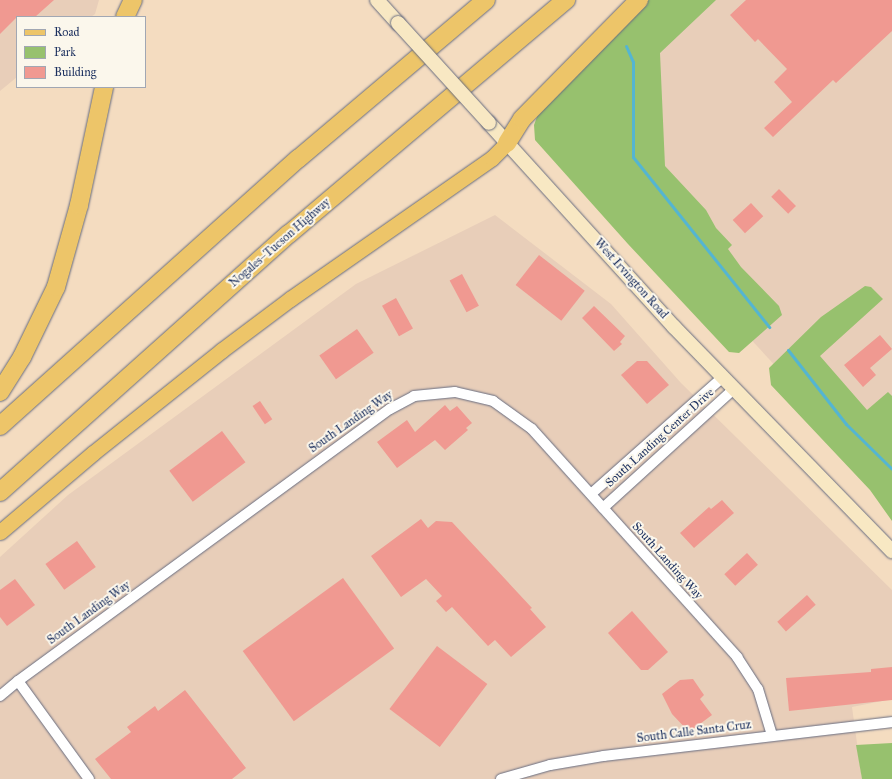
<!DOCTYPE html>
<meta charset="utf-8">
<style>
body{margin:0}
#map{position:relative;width:892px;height:779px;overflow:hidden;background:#f4dcc0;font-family:"IM FELL Great Primer",serif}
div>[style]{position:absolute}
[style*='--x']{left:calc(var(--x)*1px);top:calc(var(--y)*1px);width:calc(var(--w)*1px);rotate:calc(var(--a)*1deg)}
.built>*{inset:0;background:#e8ceb9}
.green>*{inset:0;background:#97c16e}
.stream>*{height:3px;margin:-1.5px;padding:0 1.5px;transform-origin:1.5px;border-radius:1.5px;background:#54b5d2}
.building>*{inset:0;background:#f09991;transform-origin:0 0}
.roads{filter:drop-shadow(0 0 1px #676c80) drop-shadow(0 0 1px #676c80)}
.street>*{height:10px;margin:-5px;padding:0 5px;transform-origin:5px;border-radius:5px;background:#fff}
.secondary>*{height:14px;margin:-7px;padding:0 7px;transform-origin:7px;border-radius:7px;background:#f8e8c3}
.primary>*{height:15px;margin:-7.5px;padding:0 7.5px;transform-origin:7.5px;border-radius:7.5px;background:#edc569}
.highway>*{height:18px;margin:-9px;padding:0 9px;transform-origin:9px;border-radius:9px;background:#edc569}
.bridges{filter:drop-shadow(0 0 1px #676c80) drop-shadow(0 0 1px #676c80)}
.secondary-bridge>*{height:14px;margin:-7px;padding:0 7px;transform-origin:7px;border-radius:7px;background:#f8e8c3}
span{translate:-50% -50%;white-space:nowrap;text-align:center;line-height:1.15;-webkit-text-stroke:4px #fbf7ec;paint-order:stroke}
.street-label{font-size:12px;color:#1b2f5e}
.legend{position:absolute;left:16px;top:16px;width:130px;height:72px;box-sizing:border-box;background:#fbf7ec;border:1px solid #a1a7b3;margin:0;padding:5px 7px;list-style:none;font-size:12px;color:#1b2f5e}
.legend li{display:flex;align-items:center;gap:8px;height:20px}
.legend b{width:20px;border:1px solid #a1a7b3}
</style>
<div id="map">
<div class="built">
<i style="clip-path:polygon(0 0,99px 0,95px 14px,91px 17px,17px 17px,17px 77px,0 91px)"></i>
<i style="clip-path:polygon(691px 0,892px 0,892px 492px,572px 146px)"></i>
<i style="clip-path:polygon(495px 215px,611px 304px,681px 383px,892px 590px,892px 699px,852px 707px,862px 779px,0 779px,0 557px,68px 495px,356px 284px)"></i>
</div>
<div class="green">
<i style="clip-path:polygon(648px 0,716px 0,660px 53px,665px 166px,706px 210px,716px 228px,732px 245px,728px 249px,741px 267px,779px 306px,782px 315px,739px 353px,729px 352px,628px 244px,535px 140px,534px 125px,538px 114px)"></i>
<i style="clip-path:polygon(865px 286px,871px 287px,883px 299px,820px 356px,867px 410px,888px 392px,892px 396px,892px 521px,870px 490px,771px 385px,769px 368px,821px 317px)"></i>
<i style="clip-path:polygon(892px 743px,892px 779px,862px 779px,856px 745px)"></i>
</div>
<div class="stream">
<i style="--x:626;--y:46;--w:17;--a:66"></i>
<i style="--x:633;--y:62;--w:95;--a:90"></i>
<i style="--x:633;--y:157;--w:218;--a:51.3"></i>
<i style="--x:788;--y:350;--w:94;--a:51.9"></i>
<i style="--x:846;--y:424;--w:64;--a:44.4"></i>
</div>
<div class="building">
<i style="clip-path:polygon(0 0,54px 0,35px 17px,17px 17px,0 34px)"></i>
<i style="clip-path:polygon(746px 0,892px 0,892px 31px,836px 83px,833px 80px,773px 137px,764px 128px,792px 102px,774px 82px,787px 69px,758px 39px,755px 42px,730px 15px)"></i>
<i style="left:779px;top:189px;width:24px;height:11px;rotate:45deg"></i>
<i style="left:751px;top:203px;width:18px;height:25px;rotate:47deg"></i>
<i style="left:539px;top:255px;width:58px;height:38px;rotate:38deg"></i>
<i style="left:462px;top:274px;width:36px;height:14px;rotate:62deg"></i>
<i style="left:396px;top:298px;width:35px;height:16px;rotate:61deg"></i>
<i style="clip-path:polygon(594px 306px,625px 336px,620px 342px,622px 344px,614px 351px,582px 318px)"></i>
<i style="left:357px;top:329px;width:29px;height:46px;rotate:55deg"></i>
<i style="clip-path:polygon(880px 335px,892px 349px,870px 368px,876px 375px,863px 387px,844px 365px)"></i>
<i style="clip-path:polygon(637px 361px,647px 361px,669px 385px,647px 404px,621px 375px)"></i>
<i style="left:260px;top:401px;width:22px;height:9px;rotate:56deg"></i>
<i style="clip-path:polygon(445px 405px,450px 411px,457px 406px,472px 423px,466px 428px,468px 430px,445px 450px,435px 440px,397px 468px,377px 442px,407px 420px,415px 432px)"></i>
<i style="left:222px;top:431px;width:39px;height:66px;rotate:53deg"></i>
<i style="clip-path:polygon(722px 500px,734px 513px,694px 548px,680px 533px,709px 507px,711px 509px)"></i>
<i style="clip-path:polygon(421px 519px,428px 528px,436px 521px,452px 522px,532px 608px,530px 609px,546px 627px,511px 657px,495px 640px,488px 646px,452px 607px,446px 612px,436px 601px,442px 596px,426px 579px,401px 597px,371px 556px)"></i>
<i style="left:77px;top:541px;width:32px;height:39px;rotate:54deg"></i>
<i style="left:747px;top:553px;width:16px;height:31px;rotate:47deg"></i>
<i style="left:343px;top:578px;width:87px;height:124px;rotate:54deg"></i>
<i style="clip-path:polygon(15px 579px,35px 605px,7px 626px,0 617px,0 590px)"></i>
<i style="left:807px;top:595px;width:13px;height:40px;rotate:48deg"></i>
<i style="clip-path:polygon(632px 611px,668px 652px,648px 670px,641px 670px,608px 633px)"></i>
<i style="left:437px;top:646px;width:63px;height:79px;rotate:37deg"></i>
<i style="clip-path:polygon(892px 667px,892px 700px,789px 711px,786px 678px,871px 672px,871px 669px)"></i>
<i style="clip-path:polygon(693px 679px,704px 695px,700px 699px,712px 715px,689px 732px,672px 714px,662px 694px,680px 680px)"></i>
<i style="clip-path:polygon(185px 690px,246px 768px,232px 779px,111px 779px,95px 759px,131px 732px,127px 727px,155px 706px,158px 711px)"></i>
</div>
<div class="roads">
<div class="street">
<i style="--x:591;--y:494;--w:176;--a:-41.6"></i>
<i style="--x:603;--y:508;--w:177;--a:-42.3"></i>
<i style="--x:18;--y:681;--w:121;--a:54.1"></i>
<i style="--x:0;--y:696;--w:23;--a:-40"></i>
<i style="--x:18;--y:681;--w:461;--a:-36.2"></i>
<i style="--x:390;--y:409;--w:27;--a:-28"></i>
<i style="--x:414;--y:396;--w:41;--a:-5.6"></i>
<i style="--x:455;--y:392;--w:39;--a:13"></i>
<i style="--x:493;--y:401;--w:48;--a:35.7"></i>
<i style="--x:532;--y:429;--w:307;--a:48"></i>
<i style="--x:737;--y:657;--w:38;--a:57"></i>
<i style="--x:758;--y:689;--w:48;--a:73.1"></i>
<i style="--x:501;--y:779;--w:51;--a:-15.9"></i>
<i style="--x:550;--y:765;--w:55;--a:-9.5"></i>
<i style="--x:604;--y:756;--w:290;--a:-6.7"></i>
</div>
<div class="secondary">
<i style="--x:377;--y:0;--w:31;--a:48"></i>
<i style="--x:489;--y:123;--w:275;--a:47.8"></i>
<i style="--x:674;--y:327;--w:313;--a:45.8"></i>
</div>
<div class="primary">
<i style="--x:0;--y:532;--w:122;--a:-40.3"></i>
<i style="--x:93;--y:453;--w:165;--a:-38.6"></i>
<i style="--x:222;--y:350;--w:85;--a:-36.9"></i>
<i style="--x:290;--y:299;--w:246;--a:-34.9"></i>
<i style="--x:492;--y:158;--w:21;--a:-45"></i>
</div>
<div class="highway">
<i style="--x:125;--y:17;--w:19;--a:-65"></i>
<i style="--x:507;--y:143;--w:28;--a:-58"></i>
<i style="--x:522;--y:119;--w:167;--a:-45.5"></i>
<i style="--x:0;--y:392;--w:41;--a:-57.8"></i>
<i style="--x:22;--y:357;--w:78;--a:-64.1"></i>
<i style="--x:56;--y:287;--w:85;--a:-74.3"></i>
<i style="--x:79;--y:205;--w:121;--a:-78"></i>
<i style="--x:0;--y:426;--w:400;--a:-41.9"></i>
<i style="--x:298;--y:159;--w:246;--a:-40.2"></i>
<i style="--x:0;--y:492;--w:387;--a:-41.8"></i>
<i style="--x:289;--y:234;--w:363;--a:-40.2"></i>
</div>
</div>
<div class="bridges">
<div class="secondary-bridge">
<i style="--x:398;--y:23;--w:135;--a:47.7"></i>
</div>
</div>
<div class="street-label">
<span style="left:280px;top:243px;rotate:-41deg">Nogales–Tucson Highway</span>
<span style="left:631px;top:279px;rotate:48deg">West Irvington Road</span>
<span style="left:351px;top:422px;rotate:-35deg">South Landing Way</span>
<span style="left:660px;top:438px;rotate:-42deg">South Landing Center Drive</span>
<span style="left:667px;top:561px;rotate:48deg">South Landing Way</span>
<span style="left:89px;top:613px;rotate:-36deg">South Landing Way</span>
<span style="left:694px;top:732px;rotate:-7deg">South Calle Santa Cruz</span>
</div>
<ul class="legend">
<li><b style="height:5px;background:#edc569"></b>Road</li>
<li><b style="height:11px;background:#97c16e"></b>Park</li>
<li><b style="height:11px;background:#f09991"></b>Building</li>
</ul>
</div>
